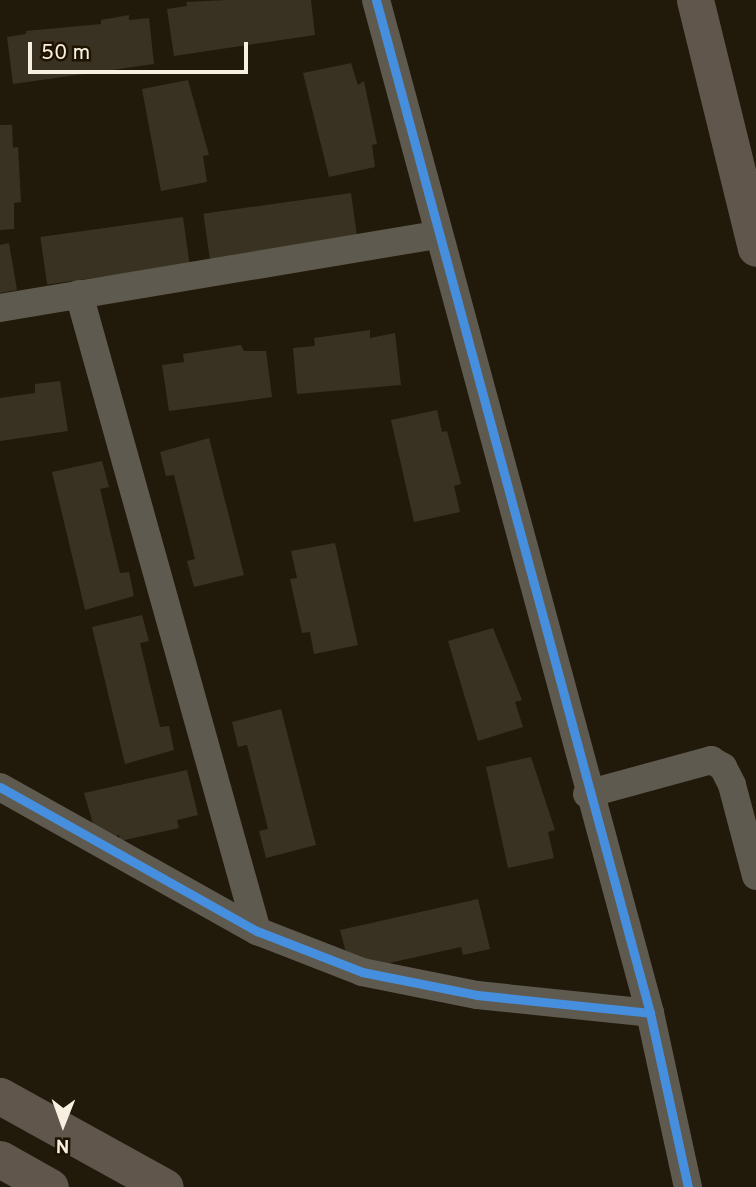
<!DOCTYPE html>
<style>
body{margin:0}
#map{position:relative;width:756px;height:1187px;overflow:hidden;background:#211a0b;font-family:Overpass,sans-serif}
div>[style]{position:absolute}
.building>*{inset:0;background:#393223;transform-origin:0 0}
.minor>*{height:28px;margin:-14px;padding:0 14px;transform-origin:14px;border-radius:14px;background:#5f5a4f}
.major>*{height:37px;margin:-18.5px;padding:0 18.5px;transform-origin:18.5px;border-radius:18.5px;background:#60564c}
.cycleway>*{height:9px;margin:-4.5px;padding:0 4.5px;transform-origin:4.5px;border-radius:4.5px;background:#468fdf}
span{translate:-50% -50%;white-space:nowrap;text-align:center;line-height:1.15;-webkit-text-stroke:7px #1f1300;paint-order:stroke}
.north{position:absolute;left:28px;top:1089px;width:70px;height:70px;-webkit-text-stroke:5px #1f1300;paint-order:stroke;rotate:181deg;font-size:19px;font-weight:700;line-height:28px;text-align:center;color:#f7efe0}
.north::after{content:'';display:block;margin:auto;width:24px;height:32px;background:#f7efe0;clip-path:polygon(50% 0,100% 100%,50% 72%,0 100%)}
.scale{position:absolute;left:28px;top:42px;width:220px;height:32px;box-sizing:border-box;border:4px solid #f7efe0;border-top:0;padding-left:9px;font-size:21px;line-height:24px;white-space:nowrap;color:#f7efe0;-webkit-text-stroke:5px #1f1300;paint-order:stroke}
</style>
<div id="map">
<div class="building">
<div style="clip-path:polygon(227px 0,311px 0,315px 35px,174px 56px,167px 9px,187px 6px,186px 2px)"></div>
<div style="clip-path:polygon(129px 15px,129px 20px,149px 18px,154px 64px,13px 84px,7px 37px,26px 34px,26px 31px,101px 24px,101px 20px)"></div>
<div style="clip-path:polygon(351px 63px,358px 85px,364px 81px,377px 144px,372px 145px,375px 167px,329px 177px,303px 73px)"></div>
<div style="clip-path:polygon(188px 80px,209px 155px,203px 156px,207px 182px,161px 191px,142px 89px)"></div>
<div style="clip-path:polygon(0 125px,12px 125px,13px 148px,18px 147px,21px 202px,14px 203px,14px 229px,0 230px)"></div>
<div style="left:351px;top:193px;width:48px;height:149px;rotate:82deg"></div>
<div style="left:183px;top:217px;width:48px;height:144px;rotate:82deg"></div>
<div style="clip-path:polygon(9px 243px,17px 290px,0 293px,0 245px)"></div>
<div style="clip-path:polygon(370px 330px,370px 338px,395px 333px,401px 385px,297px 394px,293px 348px,315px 346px,314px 338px)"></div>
<div style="clip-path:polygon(241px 345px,244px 351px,266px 351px,272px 397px,169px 411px,162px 365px,184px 362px,183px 354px)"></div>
<div style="clip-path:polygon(60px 381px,68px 431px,0 441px,0 398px,35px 393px,35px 384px)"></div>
<div style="clip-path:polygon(437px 410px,442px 432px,447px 431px,461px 484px,454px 486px,460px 512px,414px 522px,391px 420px)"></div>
<div style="clip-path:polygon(209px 438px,244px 575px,194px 587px,187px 561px,195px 559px,174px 475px,166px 476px,160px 452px)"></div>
<div style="clip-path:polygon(102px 461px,109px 487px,100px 489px,120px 573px,129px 572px,134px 596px,85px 610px,52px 472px)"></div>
<div style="clip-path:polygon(335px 543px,358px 645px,314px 654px,310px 632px,302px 633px,290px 579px,297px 578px,291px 551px)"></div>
<div style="clip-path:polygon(142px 615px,149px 641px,140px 643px,160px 727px,169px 726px,174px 750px,125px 764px,92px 627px)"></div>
<div style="clip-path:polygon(493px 628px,522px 700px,515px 702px,523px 727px,478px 741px,448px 641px)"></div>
<div style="clip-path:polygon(281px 709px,316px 845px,266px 858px,259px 831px,268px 829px,247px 745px,238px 747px,232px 722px)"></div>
<div style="clip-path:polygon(531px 757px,555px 830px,548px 832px,554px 858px,508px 868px,486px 767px)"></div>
<div style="clip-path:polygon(187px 770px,198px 815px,177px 820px,179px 828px,120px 841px,119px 835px,98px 841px,84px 793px)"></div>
<div style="clip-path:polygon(478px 899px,490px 949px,463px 955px,461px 947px,376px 966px,353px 979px,340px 930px)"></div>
</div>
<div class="minor">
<div style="left:376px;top:0;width:1049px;rotate:74.86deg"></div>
<div style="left:650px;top:1013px;width:178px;rotate:77.7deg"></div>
<div style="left:79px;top:294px;width:661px;rotate:74.39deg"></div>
<div style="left:0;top:308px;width:443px;rotate:-9.5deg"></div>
<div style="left:0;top:787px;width:295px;rotate:29.3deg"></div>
<div style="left:257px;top:931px;width:113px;rotate:21.3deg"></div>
<div style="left:362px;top:972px;width:117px;rotate:11.3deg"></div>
<div style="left:477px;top:995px;width:174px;rotate:5.9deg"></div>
<div style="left:587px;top:794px;width:129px;rotate:-15.3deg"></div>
<div style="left:711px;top:760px;width:14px;rotate:30deg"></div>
<div style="left:723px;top:767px;width:20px;rotate:63deg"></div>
<div style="left:732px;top:785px;width:94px;rotate:75.2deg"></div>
</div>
<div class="major">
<div style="left:695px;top:0;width:255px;rotate:76.2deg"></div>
<div style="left:0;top:1096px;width:188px;rotate:28.9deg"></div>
<div style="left:0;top:1159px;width:57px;rotate:29.2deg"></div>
</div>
<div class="cycleway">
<div style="left:376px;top:0;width:1049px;rotate:74.86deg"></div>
<div style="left:650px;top:1013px;width:178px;rotate:77.7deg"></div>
<div style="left:0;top:787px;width:295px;rotate:29.3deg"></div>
<div style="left:257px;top:931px;width:113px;rotate:21.3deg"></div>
<div style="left:362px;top:972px;width:117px;rotate:11.3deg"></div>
<div style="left:477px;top:995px;width:174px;rotate:5.9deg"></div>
</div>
<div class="north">N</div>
<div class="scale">50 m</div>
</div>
